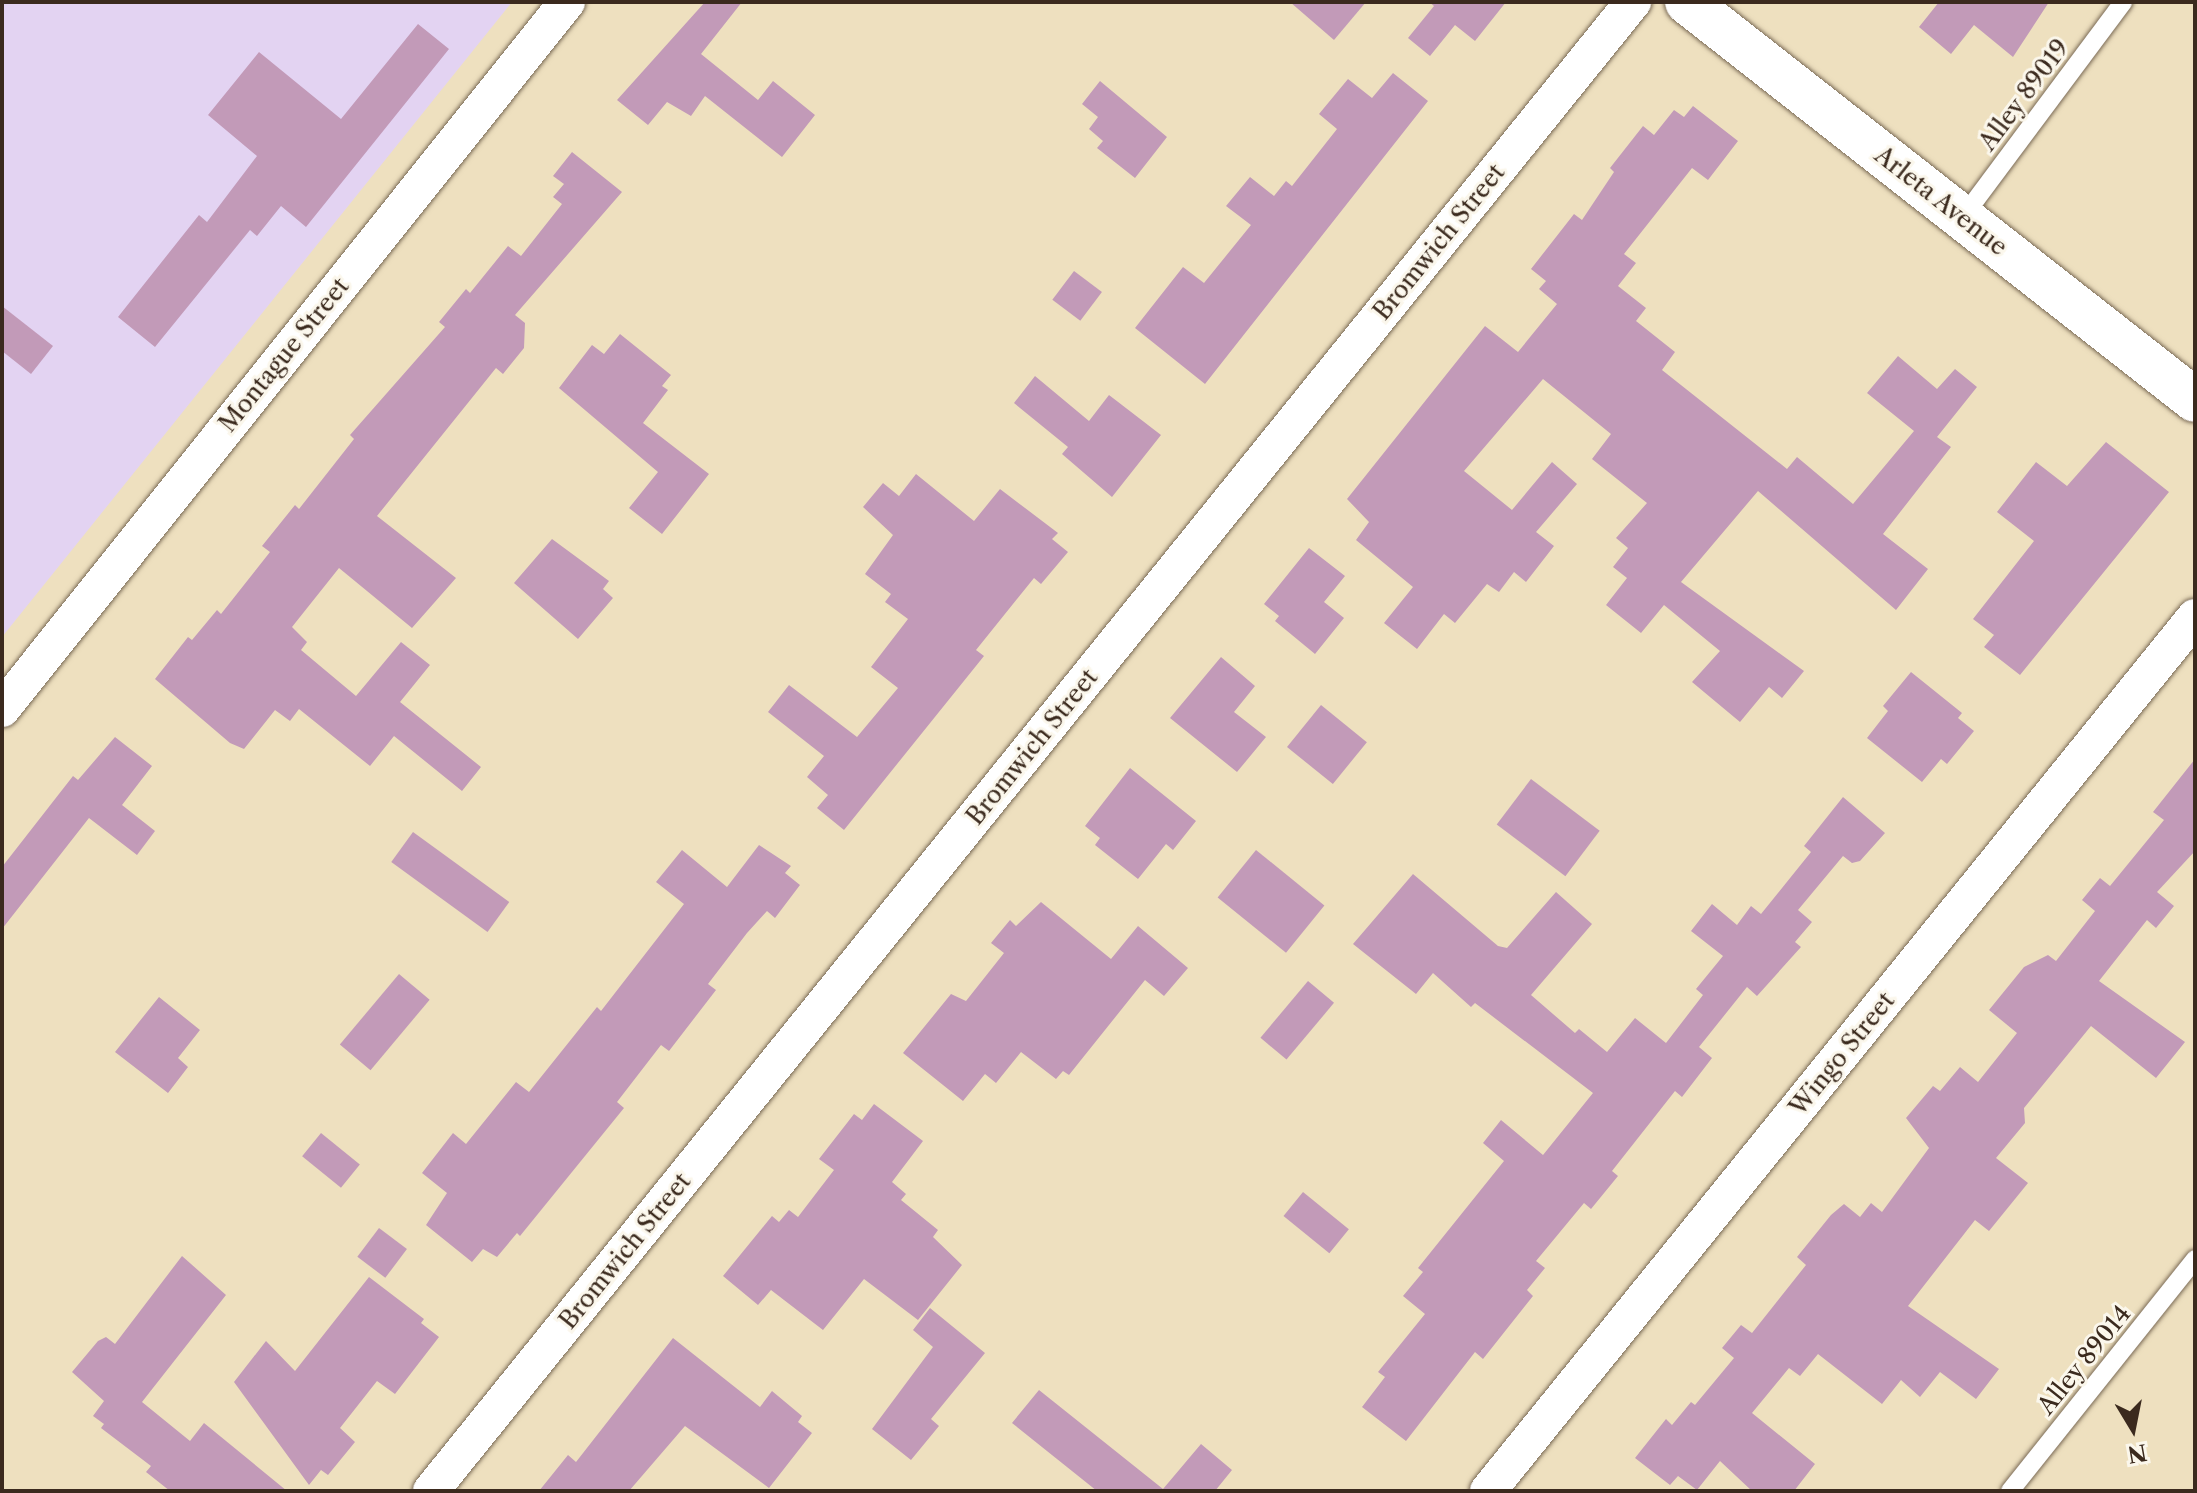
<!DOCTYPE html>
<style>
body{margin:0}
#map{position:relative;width:2197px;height:1493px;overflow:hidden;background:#eee0bf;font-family:"Libre Caslon Text",serif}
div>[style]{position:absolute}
.built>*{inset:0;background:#e3d3f2}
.building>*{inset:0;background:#c29ab8;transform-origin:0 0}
.roads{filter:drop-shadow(0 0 2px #7a6a56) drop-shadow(0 0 2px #7a6a56)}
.lane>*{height:18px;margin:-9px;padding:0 9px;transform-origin:9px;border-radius:9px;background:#fff}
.street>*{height:36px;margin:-18px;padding:0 18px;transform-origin:18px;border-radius:18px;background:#fff}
.secondary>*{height:44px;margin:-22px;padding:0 22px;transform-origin:22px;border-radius:22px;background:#fff}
span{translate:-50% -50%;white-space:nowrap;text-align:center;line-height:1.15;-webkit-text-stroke:6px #fbf7ec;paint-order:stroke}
.street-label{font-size:24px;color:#3b2a1e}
.frame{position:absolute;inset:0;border:4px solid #3b2a1e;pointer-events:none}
.north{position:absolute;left:2093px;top:1389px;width:80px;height:80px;-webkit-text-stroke:6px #fbf7ec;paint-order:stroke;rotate:170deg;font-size:22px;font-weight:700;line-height:32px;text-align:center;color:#3b2a1e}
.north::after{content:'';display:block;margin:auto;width:28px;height:36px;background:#3b2a1e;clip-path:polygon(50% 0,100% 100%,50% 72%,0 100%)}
</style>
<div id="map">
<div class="built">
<div style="clip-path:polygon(2px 2px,512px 2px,2px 637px)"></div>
</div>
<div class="building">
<div style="clip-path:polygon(705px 2px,742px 2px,701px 54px,758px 100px,773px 81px,815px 115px,782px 157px,705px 96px,691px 116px,667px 102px,648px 125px,617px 100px)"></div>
<div style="clip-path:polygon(1290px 2px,1366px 2px,1334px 40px)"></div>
<div style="clip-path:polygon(1429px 2px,1506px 2px,1475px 41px,1455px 25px,1430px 56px,1408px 38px,1434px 6px)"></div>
<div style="clip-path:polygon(1939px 2px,2049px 2px,2013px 57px,1974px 25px,1951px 54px,1919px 27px)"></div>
<div style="clip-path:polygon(418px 24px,449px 49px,306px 227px,281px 206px,257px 236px,250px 230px,155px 347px,118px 317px,199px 215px,207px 222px,257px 156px,208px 115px,259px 52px,341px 119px)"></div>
<div style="clip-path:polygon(1393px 73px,1428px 101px,1205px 384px,1135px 328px,1183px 267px,1204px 283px,1251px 225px,1226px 206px,1250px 177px,1274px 196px,1286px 181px,1292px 186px,1337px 129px,1319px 114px,1348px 79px,1372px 98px)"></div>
<div style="clip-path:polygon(1100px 81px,1167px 137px,1135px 178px,1097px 148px,1103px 141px,1089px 129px,1098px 117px,1082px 104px)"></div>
<div style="clip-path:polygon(1693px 106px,1738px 141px,1708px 180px,1692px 168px,1624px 254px,1636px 263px,1618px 286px,1646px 308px,1636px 321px,1675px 352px,1662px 370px,1787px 469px,1797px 457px,1853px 504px,1914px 431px,1867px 393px,1898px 356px,1937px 389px,1955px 369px,1977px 387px,1937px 437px,1951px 447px,1883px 534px,1928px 569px,1896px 610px,1758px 491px,1681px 582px,1804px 671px,1782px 698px,1769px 687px,1740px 722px,1692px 682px,1720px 651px,1664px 605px,1641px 633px,1606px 605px,1627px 578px,1613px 567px,1628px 548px,1616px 538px,1647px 503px,1592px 459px,1611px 434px,1543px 379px,1464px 471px,1512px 510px,1552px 462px,1577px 484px,1536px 532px,1554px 546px,1526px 582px,1514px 572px,1499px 592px,1487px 584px,1455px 623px,1444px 614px,1417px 649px,1384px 623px,1413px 587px,1356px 540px,1369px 522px,1347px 499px,1485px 326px,1518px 352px,1557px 304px,1539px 289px,1546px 281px,1531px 269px,1574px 214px,1582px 220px,1614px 172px,1610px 168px,1643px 126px,1654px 135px,1674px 110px,1684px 117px)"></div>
<div style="clip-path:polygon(572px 152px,622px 192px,515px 315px,525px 323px,524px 348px,503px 374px,496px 368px,377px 516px,456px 578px,412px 628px,339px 568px,292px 627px,307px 642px,301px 650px,356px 696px,401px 642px,430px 665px,400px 702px,481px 767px,462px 791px,394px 736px,370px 766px,299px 709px,290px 721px,275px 710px,244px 749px,230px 743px,155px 679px,188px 637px,192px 640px,217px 610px,221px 614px,270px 552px,262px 546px,295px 505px,299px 509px,354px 439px,350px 435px,445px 327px,439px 322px,466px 289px,470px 293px,508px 246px,521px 256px,562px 204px,553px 197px,564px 184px,553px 176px)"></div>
<div style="left:1074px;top:271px;width:35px;height:36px;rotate:37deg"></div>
<div style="clip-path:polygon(2px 306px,53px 346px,31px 374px,2px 351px)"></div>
<div style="clip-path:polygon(620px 334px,671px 375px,662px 386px,668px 390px,643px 423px,709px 474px,662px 534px,629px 508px,658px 472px,559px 388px,592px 345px,604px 354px)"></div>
<div style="clip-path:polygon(1035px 376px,1089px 421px,1109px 395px,1161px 435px,1112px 497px,1062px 454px,1068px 447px,1014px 403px)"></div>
<div style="clip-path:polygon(2106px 442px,2169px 492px,2020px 675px,1984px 647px,1994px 635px,1973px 619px,2034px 541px,1997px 512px,2036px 462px,2067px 486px)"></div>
<div style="clip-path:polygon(916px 474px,974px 521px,1000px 489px,1058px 533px,1052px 539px,1068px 552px,1041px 584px,1034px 578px,976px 650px,984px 656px,844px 830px,817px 808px,828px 795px,807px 777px,824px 756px,768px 712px,789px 685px,857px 737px,898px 688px,871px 667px,908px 619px,885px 602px,891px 594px,865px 574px,893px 535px,863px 507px,883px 483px,899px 496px)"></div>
<div style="clip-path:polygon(552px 539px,609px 581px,603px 589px,613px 598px,578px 639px,514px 583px)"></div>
<div style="clip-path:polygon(1309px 548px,1345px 576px,1324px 602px,1344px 618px,1315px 654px,1275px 621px,1279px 616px,1264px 604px)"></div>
<div style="clip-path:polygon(1221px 657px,1255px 686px,1234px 712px,1266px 737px,1237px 772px,1170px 718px)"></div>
<div style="clip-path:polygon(1911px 672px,1962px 713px,1958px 718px,1974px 731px,1947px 764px,1941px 759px,1922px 782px,1867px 738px,1888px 711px,1883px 706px)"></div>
<div style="left:1321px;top:705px;width:59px;height:54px;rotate:39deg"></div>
<div style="clip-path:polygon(115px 737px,152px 766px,122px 805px,155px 831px,137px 855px,89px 818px,2px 929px,2px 867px,73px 776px,78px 780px)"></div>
<div style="clip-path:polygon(2195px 759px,2195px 851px,2157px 892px,2174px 906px,2156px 928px,2147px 920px,2099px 981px,2185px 1042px,2156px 1078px,2091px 1026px,2024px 1108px,2025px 1123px,1996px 1158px,2028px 1183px,1989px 1231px,1975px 1220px,1908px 1306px,1999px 1369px,1976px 1399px,1940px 1372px,1920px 1397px,1901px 1380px,1882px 1404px,1818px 1354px,1800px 1376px,1789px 1368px,1752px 1413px,1815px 1464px,1794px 1491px,1752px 1491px,1720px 1461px,1697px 1490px,1678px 1476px,1670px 1485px,1635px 1458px,1666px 1419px,1672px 1425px,1691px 1402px,1695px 1405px,1734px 1358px,1722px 1348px,1741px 1325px,1752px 1333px,1806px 1265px,1797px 1257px,1831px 1215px,1844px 1204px,1860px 1217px,1871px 1203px,1882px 1212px,1929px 1148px,1906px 1118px,1933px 1086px,1940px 1091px,1960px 1067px,1978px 1082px,2017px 1033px,1989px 1010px,2024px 967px,2048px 955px,2056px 961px,2095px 911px,2082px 900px,2100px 878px,2110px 886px,2164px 820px,2153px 812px)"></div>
<div style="clip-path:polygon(1130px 768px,1196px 821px,1173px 850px,1166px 844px,1138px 879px,1095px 845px,1100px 838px,1085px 826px)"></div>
<div style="left:1531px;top:779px;width:86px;height:57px;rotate:37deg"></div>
<div style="clip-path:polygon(1843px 797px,1885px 833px,1860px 861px,1852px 863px,1843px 856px,1798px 910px,1812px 922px,1795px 942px,1801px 947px,1757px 996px,1747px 987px,1699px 1047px,1712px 1058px,1682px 1097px,1675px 1091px,1612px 1171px,1618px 1176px,1591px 1209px,1584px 1203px,1536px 1261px,1545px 1268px,1527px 1290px,1533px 1296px,1483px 1359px,1475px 1352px,1406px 1441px,1362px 1407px,1385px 1377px,1378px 1372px,1425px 1314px,1403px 1296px,1423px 1272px,1418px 1268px,1504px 1161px,1483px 1143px,1501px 1120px,1543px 1155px,1593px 1093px,1475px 1003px,1471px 1007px,1433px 973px,1416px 994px,1353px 944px,1413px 874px,1498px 946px,1507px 948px,1556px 892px,1592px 924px,1531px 995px,1575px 1033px,1579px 1029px,1607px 1052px,1635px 1018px,1666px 1043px,1703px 995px,1696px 989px,1723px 956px,1691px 931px,1712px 904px,1737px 925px,1751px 906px,1761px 914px,1811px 852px,1804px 846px)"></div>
<div style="left:413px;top:832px;width:119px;height:37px;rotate:36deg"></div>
<div style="clip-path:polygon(759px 845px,791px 866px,785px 873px,800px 885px,775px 918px,767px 911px,747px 933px,708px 984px,716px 990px,669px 1051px,661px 1045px,617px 1102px,624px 1108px,520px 1236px,517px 1233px,497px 1257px,483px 1249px,472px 1262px,426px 1225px,447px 1193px,422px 1173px,453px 1133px,466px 1144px,516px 1082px,529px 1092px,597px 1007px,601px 1011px,684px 904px,656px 882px,682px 850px,727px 887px)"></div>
<div style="left:1256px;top:850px;width:88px;height:61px;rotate:39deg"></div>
<div style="clip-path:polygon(1041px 902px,1111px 959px,1138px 926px,1188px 968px,1164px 996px,1145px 980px,1069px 1075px,1063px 1071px,1056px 1079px,1021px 1052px,996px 1083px,985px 1074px,963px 1101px,903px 1053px,951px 994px,966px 1001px,1004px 953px,991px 943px,1010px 920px,1016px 926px)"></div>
<div style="left:399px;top:974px;width:40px;height:92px;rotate:40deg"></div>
<div style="left:1308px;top:981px;width:34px;height:74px;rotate:40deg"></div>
<div style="clip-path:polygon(159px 997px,200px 1030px,178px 1058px,188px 1067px,168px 1093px,115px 1052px)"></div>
<div style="clip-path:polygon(874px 1104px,923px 1141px,892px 1182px,906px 1194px,901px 1200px,938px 1230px,933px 1237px,962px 1265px,918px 1320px,864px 1279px,823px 1330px,771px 1290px,758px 1305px,723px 1276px,772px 1216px,779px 1222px,789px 1210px,798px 1217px,834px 1170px,819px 1159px,854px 1114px,862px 1120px)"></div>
<div style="left:321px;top:1133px;width:50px;height:30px;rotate:39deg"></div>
<div style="left:1303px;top:1192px;width:59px;height:31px;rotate:39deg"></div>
<div style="left:379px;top:1228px;width:35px;height:36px;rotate:37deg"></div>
<div style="clip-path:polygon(182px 1256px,226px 1295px,142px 1402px,190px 1441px,204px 1423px,287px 1491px,170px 1491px,146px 1472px,151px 1466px,101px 1428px,104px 1424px,93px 1416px,104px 1401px,72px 1372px,98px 1341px,106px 1337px,115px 1344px)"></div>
<div style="clip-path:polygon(369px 1277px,424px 1319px,421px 1323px,439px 1337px,395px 1394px,377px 1381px,340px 1428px,355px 1442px,328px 1475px,321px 1470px,309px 1485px,234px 1382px,266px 1341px,295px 1371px)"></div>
<div style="clip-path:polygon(930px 1308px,985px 1353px,931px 1419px,939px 1426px,911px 1460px,872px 1429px,933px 1347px,913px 1330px)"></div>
<div style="clip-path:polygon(673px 1338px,760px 1407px,772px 1391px,802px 1416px,798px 1422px,812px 1433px,769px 1488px,685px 1426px,629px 1491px,539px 1491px,568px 1455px,576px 1462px)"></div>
<div style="clip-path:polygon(1039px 1390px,1163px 1489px,1201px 1444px,1232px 1470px,1215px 1491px,1097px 1491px,1012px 1423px)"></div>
</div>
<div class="roads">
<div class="lane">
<div style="left:1963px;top:217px;width:268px;rotate:-53.3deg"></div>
<div style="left:2010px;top:1491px;width:297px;rotate:-51.4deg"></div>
</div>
<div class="street">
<div style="left:2px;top:709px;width:905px;rotate:-51.37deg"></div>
<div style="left:431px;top:1491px;width:1914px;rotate:-51.09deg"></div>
<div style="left:1488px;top:1491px;width:1124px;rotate:-51.03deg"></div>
</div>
<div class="secondary">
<div style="left:1687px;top:2px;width:645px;rotate:38.08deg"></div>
</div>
</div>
<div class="street-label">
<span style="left:2024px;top:95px;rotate:-53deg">Alley 89019</span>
<span style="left:1941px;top:201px;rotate:38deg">Arleta Avenue</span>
<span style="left:1439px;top:242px;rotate:-51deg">Bromwich Street</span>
<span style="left:284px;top:355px;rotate:-51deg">Montague Street</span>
<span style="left:1032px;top:747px;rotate:-51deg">Bromwich Street</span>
<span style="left:1842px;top:1054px;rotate:-51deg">Wingo Street</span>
<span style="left:625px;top:1251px;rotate:-51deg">Bromwich Street</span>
<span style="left:2084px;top:1360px;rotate:-51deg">Alley 89014</span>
</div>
<div class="frame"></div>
<div class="north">N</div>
</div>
